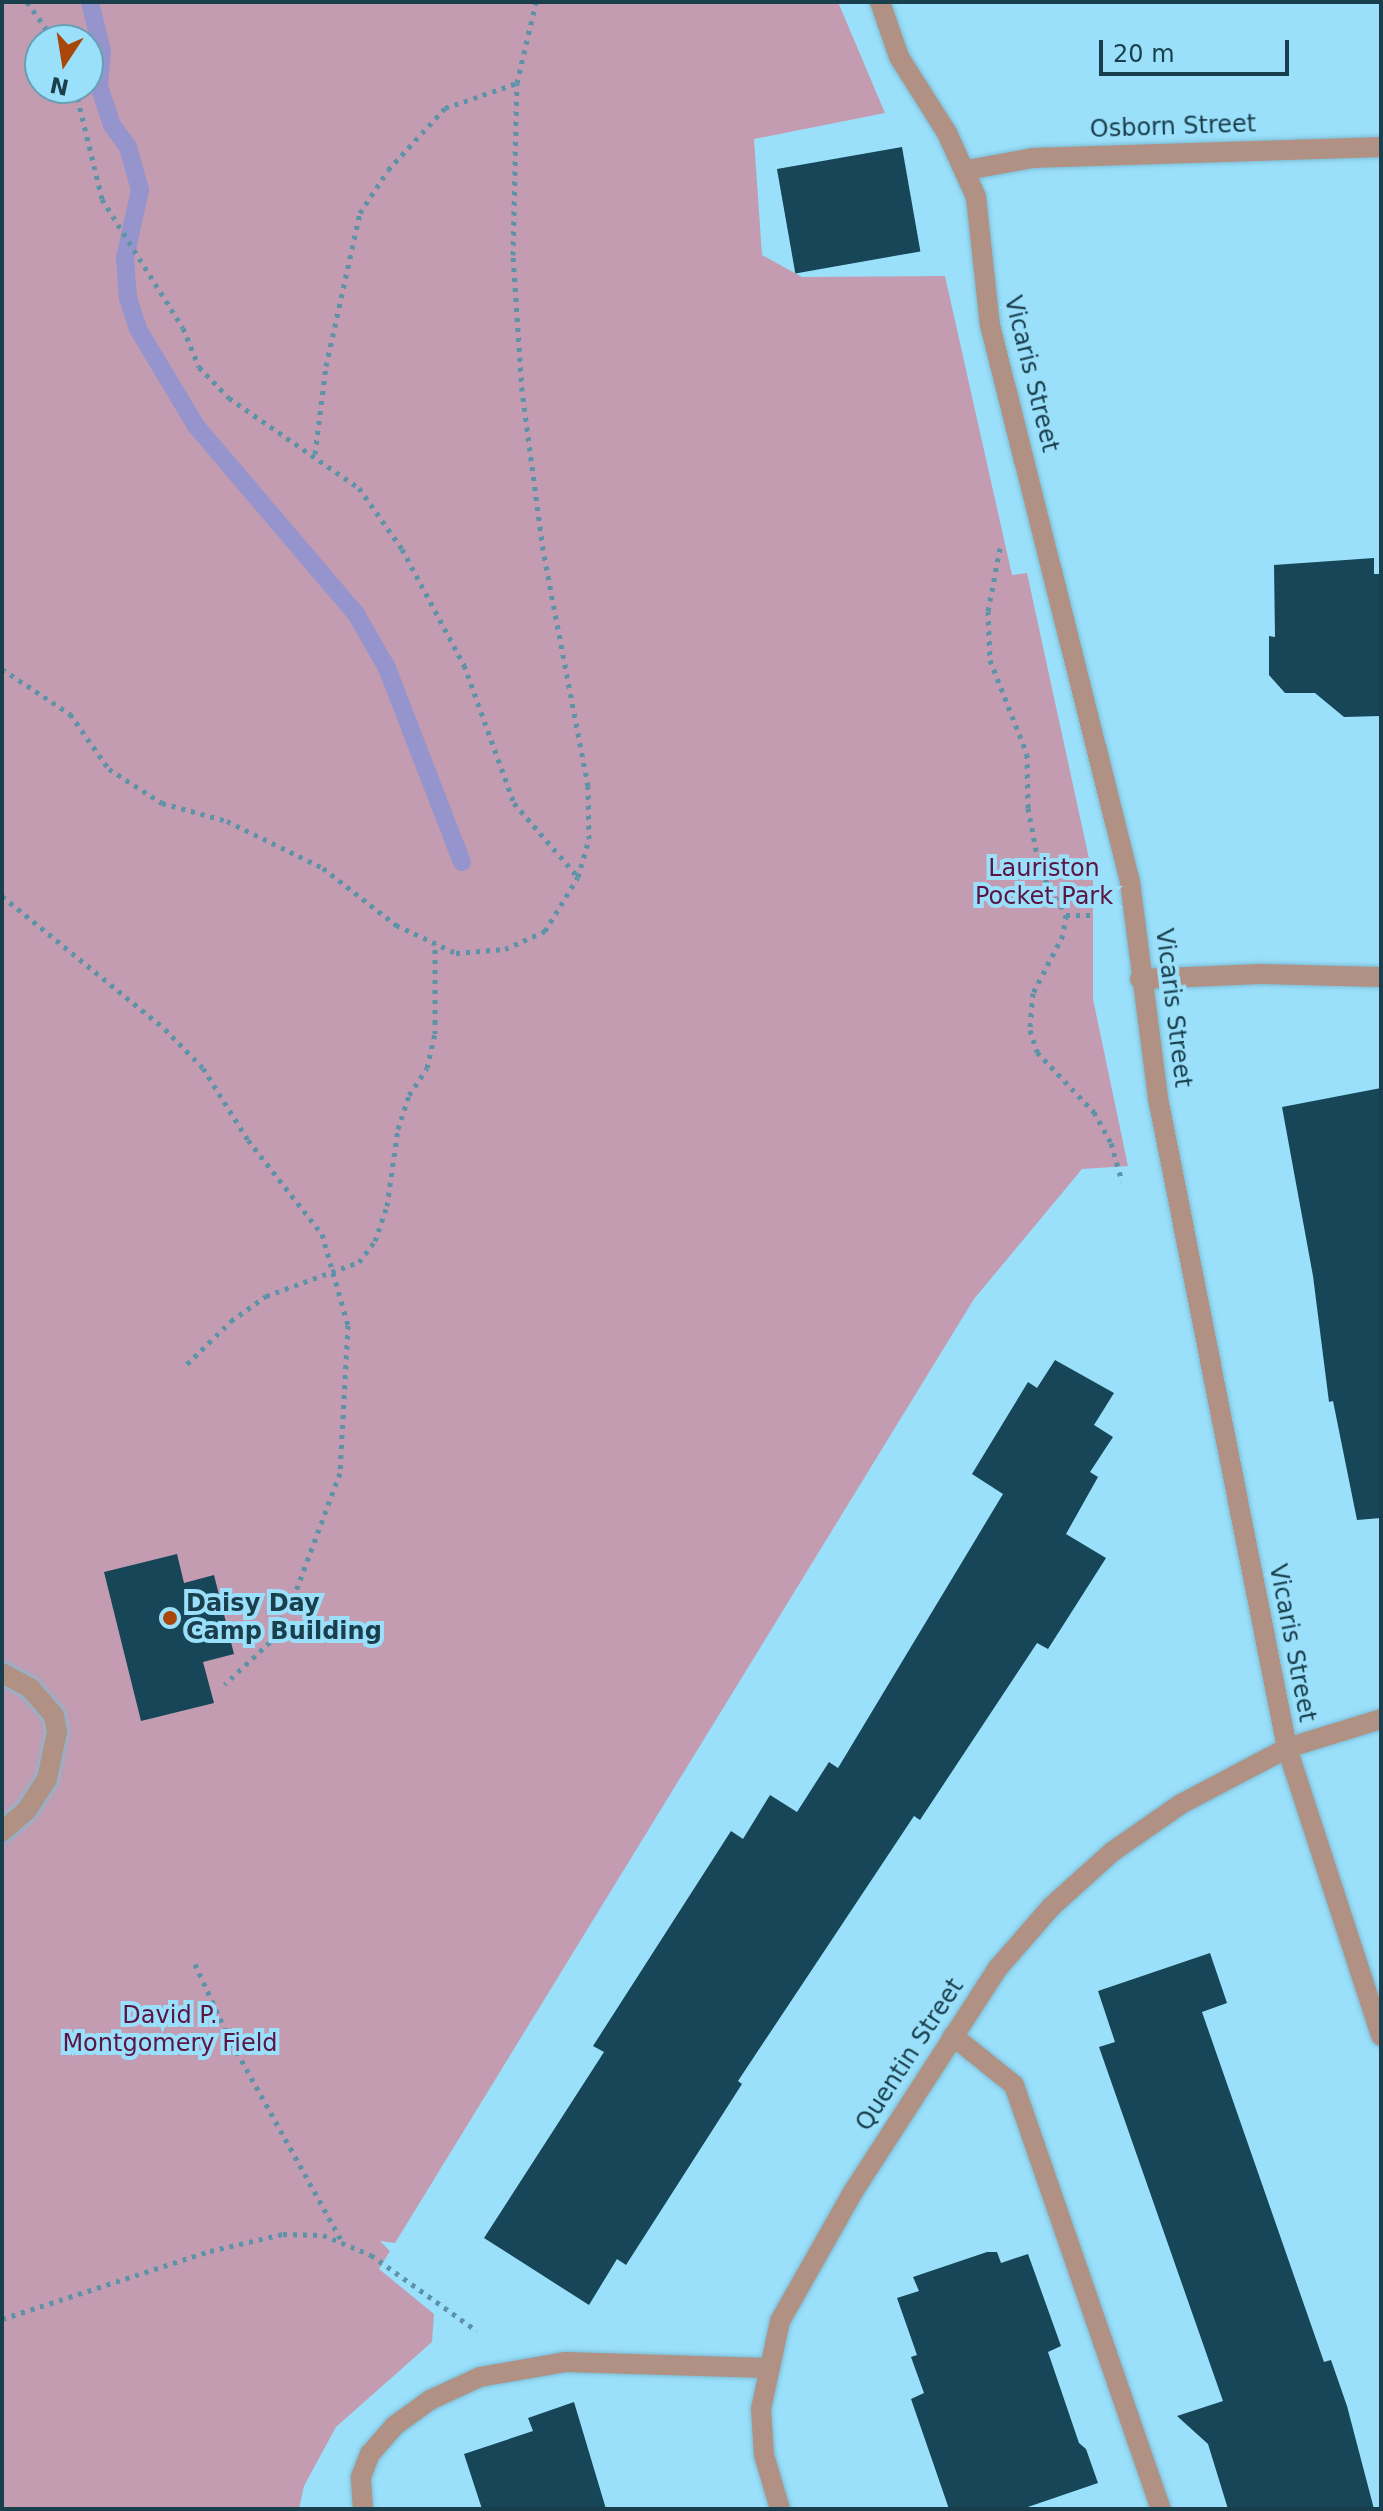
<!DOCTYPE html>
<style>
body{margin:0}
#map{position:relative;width:1383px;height:2511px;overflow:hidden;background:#9be0fb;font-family:"DejaVu Sans",sans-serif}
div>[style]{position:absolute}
.green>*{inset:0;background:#c39cb1}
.stream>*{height:18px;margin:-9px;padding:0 9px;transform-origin:9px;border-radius:9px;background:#9594cd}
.building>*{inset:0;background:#164657;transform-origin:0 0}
.path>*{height:5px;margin-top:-2.5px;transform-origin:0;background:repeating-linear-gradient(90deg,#5d93a7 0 4px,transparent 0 10px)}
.roads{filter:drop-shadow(0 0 2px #7ebcd4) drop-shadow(0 0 2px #7ebcd4)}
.service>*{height:20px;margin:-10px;padding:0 10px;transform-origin:10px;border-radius:10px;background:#b19183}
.minor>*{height:20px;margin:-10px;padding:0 10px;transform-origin:10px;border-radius:10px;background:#b19183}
.dots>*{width:22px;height:22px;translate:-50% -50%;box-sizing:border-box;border:4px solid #9be0fb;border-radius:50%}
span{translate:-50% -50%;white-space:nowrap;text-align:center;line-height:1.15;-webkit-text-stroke:8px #9be0fb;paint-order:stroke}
.street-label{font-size:24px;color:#193e4c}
.park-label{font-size:24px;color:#5a1542}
.poi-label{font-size:24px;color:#193e4c;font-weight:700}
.left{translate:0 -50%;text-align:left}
.frame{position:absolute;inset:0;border:4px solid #193e4c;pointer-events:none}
.north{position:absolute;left:24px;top:24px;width:80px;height:80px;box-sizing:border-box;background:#9be0fb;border:2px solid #679fb5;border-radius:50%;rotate:192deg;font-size:22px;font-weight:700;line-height:32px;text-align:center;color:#193e4c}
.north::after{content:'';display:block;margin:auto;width:28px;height:36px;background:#a9470a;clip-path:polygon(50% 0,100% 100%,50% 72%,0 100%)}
.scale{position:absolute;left:1099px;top:40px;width:190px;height:36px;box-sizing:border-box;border:4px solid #193e4c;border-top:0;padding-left:10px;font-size:24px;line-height:28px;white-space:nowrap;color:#193e4c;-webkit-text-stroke:6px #9be0fb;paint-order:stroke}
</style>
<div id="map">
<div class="green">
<div style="clip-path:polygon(evenodd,2px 2px,838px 2px,885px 113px,754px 139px,762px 255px,802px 277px,945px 276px,1012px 575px,1027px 573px,1093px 877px,1093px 999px,1128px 1166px,1082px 1169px,974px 1299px,395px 2243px,380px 2241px,390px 2251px,379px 2269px,434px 2314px,432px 2342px,336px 2427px,304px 2486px,299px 2509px,2px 2509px,2px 2px,40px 40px,88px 40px,88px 88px,40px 88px,40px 40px)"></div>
</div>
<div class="stream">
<div style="left:90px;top:2px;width:50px;rotate:76.2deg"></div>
<div style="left:102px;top:51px;width:35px;rotate:95deg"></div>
<div style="left:99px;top:86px;width:41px;rotate:71.6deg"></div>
<div style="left:112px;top:125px;width:27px;rotate:54deg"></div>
<div style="left:128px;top:147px;width:45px;rotate:74.4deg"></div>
<div style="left:140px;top:190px;width:70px;rotate:102.4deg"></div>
<div style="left:125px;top:258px;width:40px;rotate:85.7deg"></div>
<div style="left:128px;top:298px;width:33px;rotate:72deg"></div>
<div style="left:138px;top:329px;width:113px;rotate:59.1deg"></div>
<div style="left:196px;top:426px;width:247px;rotate:49.6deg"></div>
<div style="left:356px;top:614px;width:62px;rotate:60.1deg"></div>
<div style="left:387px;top:668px;width:208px;rotate:68.9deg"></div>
</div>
<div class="building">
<div style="left:902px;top:147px;width:106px;height:127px;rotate:80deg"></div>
<div style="clip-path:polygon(1374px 558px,1374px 574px,1381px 574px,1381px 716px,1344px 717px,1315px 693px,1285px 693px,1269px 675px,1269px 636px,1275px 637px,1274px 565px)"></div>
<div style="clip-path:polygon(1381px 1088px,1381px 1518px,1357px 1520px,1333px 1401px,1329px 1402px,1313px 1276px,1282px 1107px)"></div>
<div style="clip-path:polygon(1055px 1360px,1114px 1393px,1094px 1425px,1113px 1437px,1090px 1472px,1098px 1477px,1066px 1534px,1106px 1558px,1048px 1649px,1037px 1643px,920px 1820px,914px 1816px,738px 2081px,742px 2084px,626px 2265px,617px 2259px,589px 2305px,484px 2238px,604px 2052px,593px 2046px,731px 1831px,743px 1839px,770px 1795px,797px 1812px,829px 1762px,838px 1768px,1003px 1494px,972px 1474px,1028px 1382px,1037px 1388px)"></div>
<div style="clip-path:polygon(177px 1554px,184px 1583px,214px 1575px,234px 1654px,203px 1662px,214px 1703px,141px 1721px,104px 1572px)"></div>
<div style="clip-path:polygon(1210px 1953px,1227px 2003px,1202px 2012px,1324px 2362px,1331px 2360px,1347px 2406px,1374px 2509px,1228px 2509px,1208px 2444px,1177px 2416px,1223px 2401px,1099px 2047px,1115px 2042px,1098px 1991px)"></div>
<div style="clip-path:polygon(987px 2252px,997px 2252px,1001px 2263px,1028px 2254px,1061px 2346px,1048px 2352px,1079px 2443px,1086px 2449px,1098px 2483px,1022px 2509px,949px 2509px,911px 2399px,924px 2393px,911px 2357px,917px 2355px,897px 2298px,919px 2291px,913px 2277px)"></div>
<div style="clip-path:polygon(574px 2402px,606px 2509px,482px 2509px,464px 2454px,533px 2431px,528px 2418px)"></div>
</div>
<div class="path">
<div style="left:27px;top:2px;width:47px;rotate:54.6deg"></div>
<div style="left:75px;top:88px;width:114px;rotate:76.3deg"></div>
<div style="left:102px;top:199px;width:152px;rotate:57.9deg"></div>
<div style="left:183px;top:328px;width:42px;rotate:67.7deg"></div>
<div style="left:199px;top:367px;width:43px;rotate:45.9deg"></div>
<div style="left:229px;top:398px;width:158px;rotate:34.7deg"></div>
<div style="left:359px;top:488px;width:75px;rotate:54.8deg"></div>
<div style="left:402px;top:549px;width:132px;rotate:61.9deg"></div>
<div style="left:464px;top:665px;width:147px;rotate:70.1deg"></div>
<div style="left:514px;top:803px;width:98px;rotate:49.1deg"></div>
<div style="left:315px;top:454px;width:89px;rotate:-82.9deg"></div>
<div style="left:326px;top:366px;width:157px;rotate:-77.5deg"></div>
<div style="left:360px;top:213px;width:51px;rotate:-56.9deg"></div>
<div style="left:388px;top:170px;width:84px;rotate:-47.4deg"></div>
<div style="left:445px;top:108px;width:76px;rotate:-19.1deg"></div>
<div style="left:1000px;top:548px;width:64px;rotate:100.8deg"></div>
<div style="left:988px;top:611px;width:49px;rotate:87.7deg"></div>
<div style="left:990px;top:660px;width:101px;rotate:68.5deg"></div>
<div style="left:1027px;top:754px;width:54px;rotate:88.9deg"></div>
<div style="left:1028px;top:808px;width:64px;rotate:79.2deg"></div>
<div style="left:1040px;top:871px;width:51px;rotate:59.4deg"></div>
<div style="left:1066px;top:915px;width:20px;rotate:99deg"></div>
<div style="left:1063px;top:935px;width:65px;rotate:117.3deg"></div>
<div style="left:1033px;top:993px;width:37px;rotate:95deg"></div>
<div style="left:1030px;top:1030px;width:23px;rotate:72deg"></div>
<div style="left:1037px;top:1052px;width:83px;rotate:46.5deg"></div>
<div style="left:1094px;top:1112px;width:35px;rotate:61deg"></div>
<div style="left:1111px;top:1143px;width:40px;rotate:74deg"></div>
<div style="left:2px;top:669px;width:82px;rotate:33.5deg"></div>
<div style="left:70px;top:714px;width:67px;rotate:54.7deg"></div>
<div style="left:109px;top:769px;width:63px;rotate:32.7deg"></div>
<div style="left:162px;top:803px;width:67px;rotate:15.5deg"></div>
<div style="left:227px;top:821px;width:107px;rotate:26.1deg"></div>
<div style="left:323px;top:868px;width:93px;rotate:38deg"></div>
<div style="left:396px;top:925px;width:66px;rotate:25deg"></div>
<div style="left:456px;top:953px;width:49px;rotate:-4.7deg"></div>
<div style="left:505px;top:949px;width:44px;rotate:-24.2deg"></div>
<div style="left:545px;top:931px;width:63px;rotate:-58.6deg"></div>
<div style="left:578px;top:877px;width:40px;rotate:-74deg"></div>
<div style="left:589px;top:839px;width:53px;rotate:-91.1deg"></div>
<div style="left:588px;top:786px;width:240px;rotate:-100.8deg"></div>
<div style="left:543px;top:550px;width:160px;rotate:-97.5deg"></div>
<div style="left:522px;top:391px;width:136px;rotate:-93.8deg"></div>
<div style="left:513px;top:255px;width:172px;rotate:-88.7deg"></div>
<div style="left:517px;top:83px;width:83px;rotate:-76.8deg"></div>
<div style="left:2px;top:896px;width:210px;rotate:39.2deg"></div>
<div style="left:165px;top:1029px;width:54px;rotate:45.7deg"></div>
<div style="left:203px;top:1068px;width:85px;rotate:58deg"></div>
<div style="left:248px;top:1140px;width:120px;rotate:51.8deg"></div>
<div style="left:322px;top:1234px;width:95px;rotate:74.1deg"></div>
<div style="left:348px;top:1325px;width:148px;rotate:93.1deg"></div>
<div style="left:340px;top:1473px;width:134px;rotate:110.5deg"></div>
<div style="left:293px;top:1599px;width:49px;rotate:118.1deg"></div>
<div style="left:270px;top:1642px;width:62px;rotate:137deg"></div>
<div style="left:1066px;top:915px;width:27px"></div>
<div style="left:187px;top:1364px;width:62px;rotate:-44.3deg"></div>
<div style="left:231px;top:1321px;width:43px;rotate:-35.5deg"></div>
<div style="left:266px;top:1296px;width:99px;rotate:-20.1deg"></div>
<div style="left:359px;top:1262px;width:26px;rotate:-53deg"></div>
<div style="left:375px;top:1241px;width:37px;rotate:-71deg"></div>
<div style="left:387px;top:1206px;width:78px;rotate:-81.9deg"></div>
<div style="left:398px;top:1129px;width:36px;rotate:-72deg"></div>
<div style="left:409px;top:1095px;width:32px;rotate:-56deg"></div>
<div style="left:427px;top:1068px;width:35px;rotate:-77deg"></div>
<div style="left:435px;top:1034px;width:90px;rotate:-90deg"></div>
<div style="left:195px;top:1964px;width:77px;rotate:65.4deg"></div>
<div style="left:227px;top:2034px;width:239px;rotate:61deg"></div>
<div style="left:2px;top:2319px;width:219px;rotate:-18.1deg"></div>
<div style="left:210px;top:2251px;width:75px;rotate:-13.1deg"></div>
<div style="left:283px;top:2234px;width:40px;rotate:1.4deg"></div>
<div style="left:323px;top:2235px;width:52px;rotate:22.6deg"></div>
<div style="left:371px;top:2255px;width:130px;rotate:35.6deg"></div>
</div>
<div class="roads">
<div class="service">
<div style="left:2px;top:1673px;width:32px;rotate:28deg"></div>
<div style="left:30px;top:1688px;width:37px;rotate:49deg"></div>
<div style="left:54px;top:1716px;width:16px;rotate:79deg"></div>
<div style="left:57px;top:1732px;width:48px;rotate:102deg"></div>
<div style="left:47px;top:1779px;width:37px;rotate:123deg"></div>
<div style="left:27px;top:1810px;width:33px;rotate:139deg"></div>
<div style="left:953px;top:2036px;width:78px;rotate:38.8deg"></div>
<div style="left:1014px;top:2085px;width:449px;rotate:70.9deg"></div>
<div style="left:363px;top:2509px;width:32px;rotate:-94deg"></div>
<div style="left:361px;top:2477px;width:25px;rotate:-69deg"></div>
<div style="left:370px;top:2454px;width:37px;rotate:-49deg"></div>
<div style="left:394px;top:2426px;width:44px;rotate:-35.8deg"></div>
<div style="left:430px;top:2400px;width:55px;rotate:-24.7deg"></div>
<div style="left:480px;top:2377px;width:86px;rotate:-10deg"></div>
<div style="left:565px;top:2362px;width:202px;rotate:1.7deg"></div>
</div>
<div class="minor">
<div style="left:880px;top:2px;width:58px;rotate:70.9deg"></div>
<div style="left:899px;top:57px;width:90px;rotate:57.7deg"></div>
<div style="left:947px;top:133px;width:70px;rotate:65.6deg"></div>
<div style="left:976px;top:197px;width:129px;rotate:83.8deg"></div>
<div style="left:990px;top:325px;width:574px;rotate:75.89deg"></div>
<div style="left:1130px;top:882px;width:218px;rotate:82.6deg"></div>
<div style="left:1158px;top:1098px;width:663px;rotate:78.77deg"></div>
<div style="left:1287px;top:1748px;width:303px;rotate:71.9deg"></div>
<div style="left:967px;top:170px;width:67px;rotate:-10.3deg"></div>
<div style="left:1033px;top:158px;width:348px;rotate:-1.8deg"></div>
<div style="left:1140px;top:979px;width:121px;rotate:-2.4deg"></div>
<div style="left:1261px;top:974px;width:120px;rotate:1.4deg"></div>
<div style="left:780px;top:2509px;width:56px;rotate:-106.5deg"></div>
<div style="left:764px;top:2455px;width:46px;rotate:-93.7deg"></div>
<div style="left:761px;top:2409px;width:90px;rotate:-77.8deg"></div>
<div style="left:780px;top:2321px;width:148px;rotate:-60.5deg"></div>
<div style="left:853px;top:2192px;width:267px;rotate:-57.1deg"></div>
<div style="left:998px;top:1968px;width:81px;rotate:-49deg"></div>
<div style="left:1051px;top:1907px;width:82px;rotate:-42deg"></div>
<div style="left:1112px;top:1852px;width:84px;rotate:-34.8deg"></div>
<div style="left:1181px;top:1804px;width:120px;rotate:-27.8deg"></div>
<div style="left:1287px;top:1748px;width:98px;rotate:-17.1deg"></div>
</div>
</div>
<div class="dots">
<div style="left:170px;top:1618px;background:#a9470a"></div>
</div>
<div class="street-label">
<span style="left:1173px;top:127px;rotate:-2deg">Osborn Street</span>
<span style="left:1031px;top:374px;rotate:76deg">Vicaris Street</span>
<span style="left:1173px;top:1008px;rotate:83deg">Vicaris Street</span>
<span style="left:1292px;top:1643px;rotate:79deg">Vicaris Street</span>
<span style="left:910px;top:2055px;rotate:-57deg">Quentin Street</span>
</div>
<div class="park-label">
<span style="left:1044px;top:883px">Lauriston<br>Pocket Park</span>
<span style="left:170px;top:2030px">David P.<br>Montgomery Field</span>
</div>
<div class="poi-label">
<span class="left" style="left:186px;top:1618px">Daisy Day<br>Camp Building</span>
</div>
<div class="frame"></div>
<div class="north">N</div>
<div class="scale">20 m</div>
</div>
